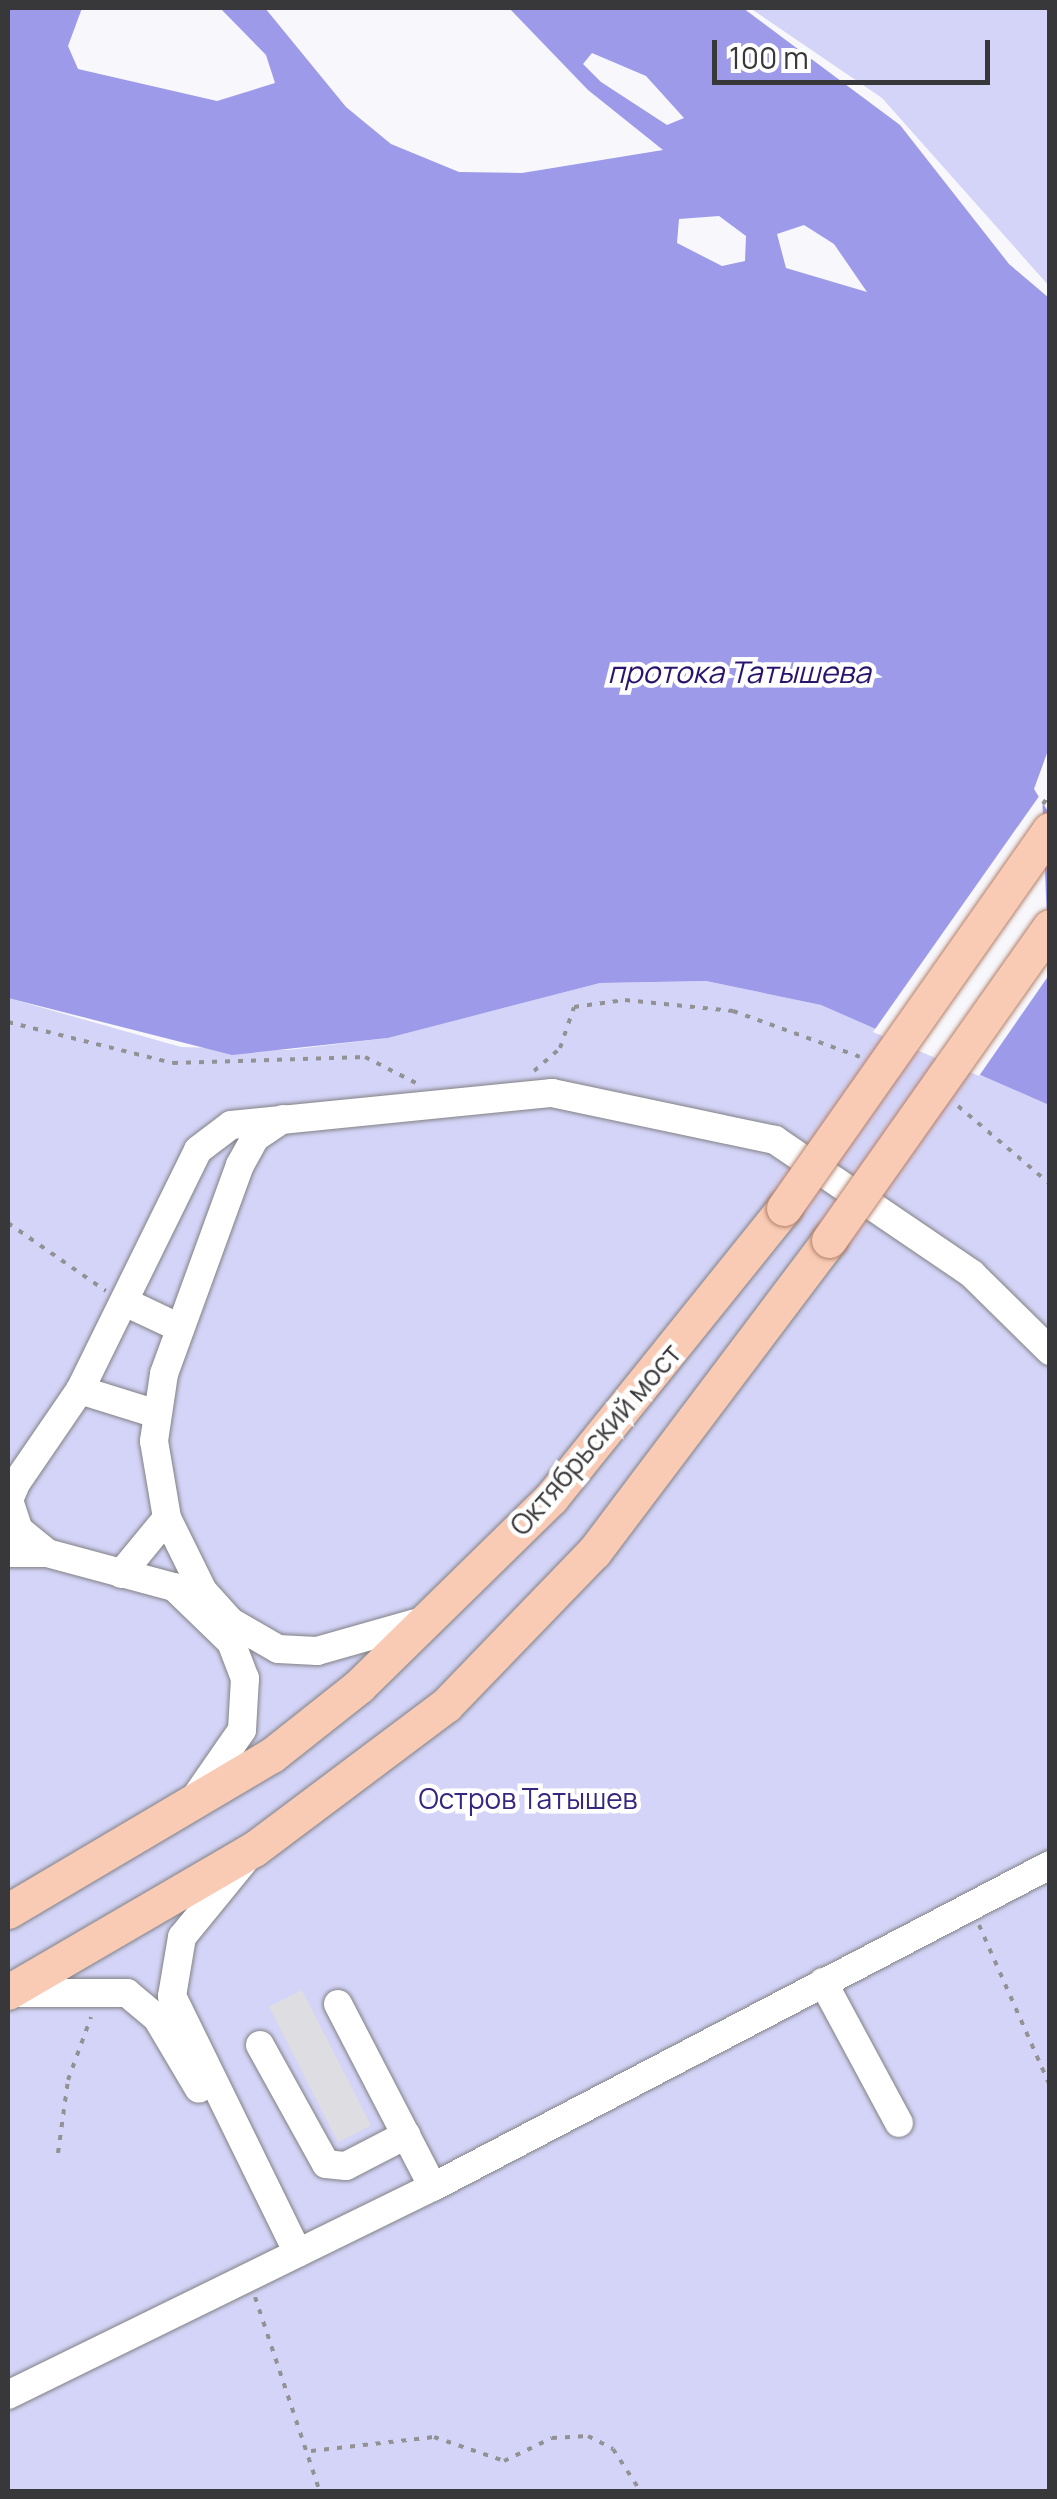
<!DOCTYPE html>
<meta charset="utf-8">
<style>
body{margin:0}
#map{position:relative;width:1057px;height:2499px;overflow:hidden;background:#f7f7fc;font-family:Manrope,sans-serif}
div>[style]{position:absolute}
.green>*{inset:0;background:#d4d4f8}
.water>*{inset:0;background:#9d9ae9}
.pier>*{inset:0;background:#f7f7fc}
.building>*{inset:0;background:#dddde2;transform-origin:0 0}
.path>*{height:4px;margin-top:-2px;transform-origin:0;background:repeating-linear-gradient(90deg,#929295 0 5px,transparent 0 13px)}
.roads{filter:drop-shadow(0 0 2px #818185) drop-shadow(0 0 2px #818185)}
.minor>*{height:28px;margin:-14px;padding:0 14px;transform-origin:14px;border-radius:14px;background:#fff}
.major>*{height:35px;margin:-17.5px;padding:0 17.5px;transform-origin:17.5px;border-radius:17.5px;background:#f9cab4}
.path-bridge>*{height:4px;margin-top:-2px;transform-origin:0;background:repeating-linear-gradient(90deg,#929295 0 5px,transparent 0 13px)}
.bridges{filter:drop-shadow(0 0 2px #b38069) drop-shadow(0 0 2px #b38069)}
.major-bridge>*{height:35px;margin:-17.5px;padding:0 17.5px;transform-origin:17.5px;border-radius:17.5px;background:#f9cab4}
span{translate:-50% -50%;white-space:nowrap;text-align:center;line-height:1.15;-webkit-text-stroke:9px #fff;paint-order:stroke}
.street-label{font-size:28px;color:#38383a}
.park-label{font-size:28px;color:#372680}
.water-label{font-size:30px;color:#2a136e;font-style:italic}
.frame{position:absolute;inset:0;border:10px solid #38383a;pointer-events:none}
.scale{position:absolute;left:712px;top:40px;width:278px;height:45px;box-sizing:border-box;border:5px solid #38383a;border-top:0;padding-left:12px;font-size:30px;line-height:35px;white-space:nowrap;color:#38383a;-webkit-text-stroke:8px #fff;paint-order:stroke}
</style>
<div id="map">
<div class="green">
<div style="clip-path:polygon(750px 8px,1049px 8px,1049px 286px,882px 98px)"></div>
<div style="clip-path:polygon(706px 981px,821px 1005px,1049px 1105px,1049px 2491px,8px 2492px,8px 998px,181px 1047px,288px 1050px,388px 1038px,600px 983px)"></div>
</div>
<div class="water">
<div style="clip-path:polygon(evenodd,8px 8px,82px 8px,68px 46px,78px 69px,217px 101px,275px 83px,266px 55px,220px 8px,265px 8px,346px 107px,391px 144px,459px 172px,522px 173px,663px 150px,588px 90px,509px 8px,743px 8px,900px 125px,1009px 264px,1049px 298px,1050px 745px,1034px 789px,1049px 813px,1049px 1105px,821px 1005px,706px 981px,600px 983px,388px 1038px,232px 1055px,8px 998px,8px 8px,592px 53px,646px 76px,684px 118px,667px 125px,601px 82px,583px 64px,592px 53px,8px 8px,719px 216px,746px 236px,745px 261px,722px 266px,677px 243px,679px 219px,719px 216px,8px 8px,804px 225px,834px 244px,867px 292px,786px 268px,777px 234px,804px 225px)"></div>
</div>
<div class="pier">
<div style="clip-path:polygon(1042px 792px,1049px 975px,979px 1076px,873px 1032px)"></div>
</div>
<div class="building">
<div style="left:302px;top:1990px;width:152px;height:37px;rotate:63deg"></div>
</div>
<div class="path">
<div style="left:8px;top:1022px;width:170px;rotate:14deg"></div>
<div style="left:173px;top:1063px;width:192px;rotate:-1.8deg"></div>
<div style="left:365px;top:1057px;width:57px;rotate:27deg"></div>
<div style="left:534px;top:1071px;width:35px;rotate:-41deg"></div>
<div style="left:560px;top:1048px;width:43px;rotate:-71.1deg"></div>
<div style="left:574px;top:1007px;width:51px;rotate:-7.8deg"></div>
<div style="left:625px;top:1000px;width:109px;rotate:5.8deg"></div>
<div style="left:733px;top:1011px;width:135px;rotate:19.9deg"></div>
<div style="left:958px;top:1106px;width:121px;rotate:40.3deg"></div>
<div style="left:8px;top:1223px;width:119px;rotate:34.8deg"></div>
<div style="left:979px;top:1925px;width:176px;rotate:66.2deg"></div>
<div style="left:58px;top:2153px;width:74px;rotate:-82.2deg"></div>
<div style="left:68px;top:2080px;width:67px;rotate:-69.9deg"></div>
<div style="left:255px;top:2297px;width:206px;rotate:71.6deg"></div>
<div style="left:311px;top:2451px;width:124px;rotate:-6.5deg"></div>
<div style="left:434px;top:2437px;width:74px;rotate:18.9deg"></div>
<div style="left:504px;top:2461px;width:53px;rotate:-25.6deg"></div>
<div style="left:552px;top:2438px;width:36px;rotate:-3deg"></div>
<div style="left:588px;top:2436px;width:28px;rotate:27deg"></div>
<div style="left:613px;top:2449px;width:51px;rotate:56.9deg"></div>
</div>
<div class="roads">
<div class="minor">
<div style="left:283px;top:1119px;width:34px;rotate:146deg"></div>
<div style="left:255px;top:1138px;width:31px;rotate:119deg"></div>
<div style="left:240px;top:1165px;width:222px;rotate:110deg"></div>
<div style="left:164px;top:1374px;width:68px;rotate:98.5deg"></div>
<div style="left:154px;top:1441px;width:78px;rotate:80.4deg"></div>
<div style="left:167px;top:1518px;width:81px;rotate:63.7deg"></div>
<div style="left:203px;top:1591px;width:42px;rotate:47.9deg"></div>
<div style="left:231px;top:1622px;width:54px;rotate:29.9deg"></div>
<div style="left:278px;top:1649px;width:39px;rotate:3deg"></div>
<div style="left:317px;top:1651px;width:110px;rotate:-15.8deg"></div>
<div style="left:127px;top:1303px;width:59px;rotate:25.3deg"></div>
<div style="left:80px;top:1390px;width:77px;rotate:17.3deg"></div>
<div style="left:15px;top:1486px;width:15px;rotate:113deg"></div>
<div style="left:9px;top:1500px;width:32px;rotate:72deg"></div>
<div style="left:19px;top:1530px;width:36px;rotate:39deg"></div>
<div style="left:8px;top:1495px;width:127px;rotate:-55.6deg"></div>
<div style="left:80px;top:1390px;width:267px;rotate:-63.8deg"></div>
<div style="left:198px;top:1150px;width:41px;rotate:-37.1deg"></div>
<div style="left:231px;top:1125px;width:323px;rotate:-5.7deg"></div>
<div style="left:552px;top:1093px;width:228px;rotate:11.9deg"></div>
<div style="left:775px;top:1140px;width:238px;rotate:34.2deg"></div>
<div style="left:972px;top:1274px;width:110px;rotate:44.6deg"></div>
<div style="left:8px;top:1553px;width:39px"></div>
<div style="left:47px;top:1553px;width:131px;rotate:15deg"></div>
<div style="left:174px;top:1587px;width:79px;rotate:44deg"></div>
<div style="left:231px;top:1642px;width:39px;rotate:69deg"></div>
<div style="left:245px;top:1678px;width:52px;rotate:93.3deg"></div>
<div style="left:242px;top:1730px;width:79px;rotate:124.7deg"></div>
<div style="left:121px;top:1574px;width:72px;rotate:-50.6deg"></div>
<div style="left:245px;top:1860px;width:99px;rotate:129.3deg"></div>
<div style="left:182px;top:1937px;width:60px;rotate:99.6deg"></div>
<div style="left:172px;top:1996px;width:286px;rotate:63.9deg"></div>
<div style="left:823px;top:1982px;width:160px;rotate:61.7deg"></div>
<div style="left:8px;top:1993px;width:119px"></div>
<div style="left:127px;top:1993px;width:39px;rotate:40deg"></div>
<div style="left:157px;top:2018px;width:82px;rotate:59.4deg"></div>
<div style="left:338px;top:2004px;width:206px;rotate:62.6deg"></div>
<div style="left:260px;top:2045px;width:136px;rotate:61deg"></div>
<div style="left:326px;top:2164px;width:20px;rotate:6deg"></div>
<div style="left:346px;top:2166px;width:68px;rotate:-27.3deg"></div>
<div style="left:8px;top:2395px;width:473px;rotate:-26.1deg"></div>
<div style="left:433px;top:2187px;width:696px;rotate:-27.56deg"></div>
</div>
<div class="major">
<div style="left:8px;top:1911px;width:307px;rotate:-30.6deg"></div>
<div style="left:272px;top:1755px;width:111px;rotate:-38.4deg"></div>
<div style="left:359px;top:1686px;width:269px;rotate:-44.4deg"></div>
<div style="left:551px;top:1498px;width:372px;rotate:-51.2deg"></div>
<div style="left:8px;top:1992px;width:285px;rotate:-30.2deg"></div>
<div style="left:254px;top:1849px;width:240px;rotate:-36.9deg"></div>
<div style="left:446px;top:1705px;width:213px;rotate:-46deg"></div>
<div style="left:594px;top:1552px;width:391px;rotate:-53deg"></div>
</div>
</div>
<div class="path-bridge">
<div style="left:1043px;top:804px;width:12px;rotate:-55deg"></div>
</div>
<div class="bridges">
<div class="major-bridge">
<div style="left:784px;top:1208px;width:462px;rotate:-54.9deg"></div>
<div style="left:829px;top:1240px;width:383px;rotate:-54.8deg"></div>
</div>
</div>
<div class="street-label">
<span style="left:595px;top:1439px;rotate:-49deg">Октябрьский мост</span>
</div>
<div class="park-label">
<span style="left:528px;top:1798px">Остров Татышев</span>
</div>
<div class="water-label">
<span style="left:739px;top:672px">протока Татышева</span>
</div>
<div class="frame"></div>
<div class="scale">100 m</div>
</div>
